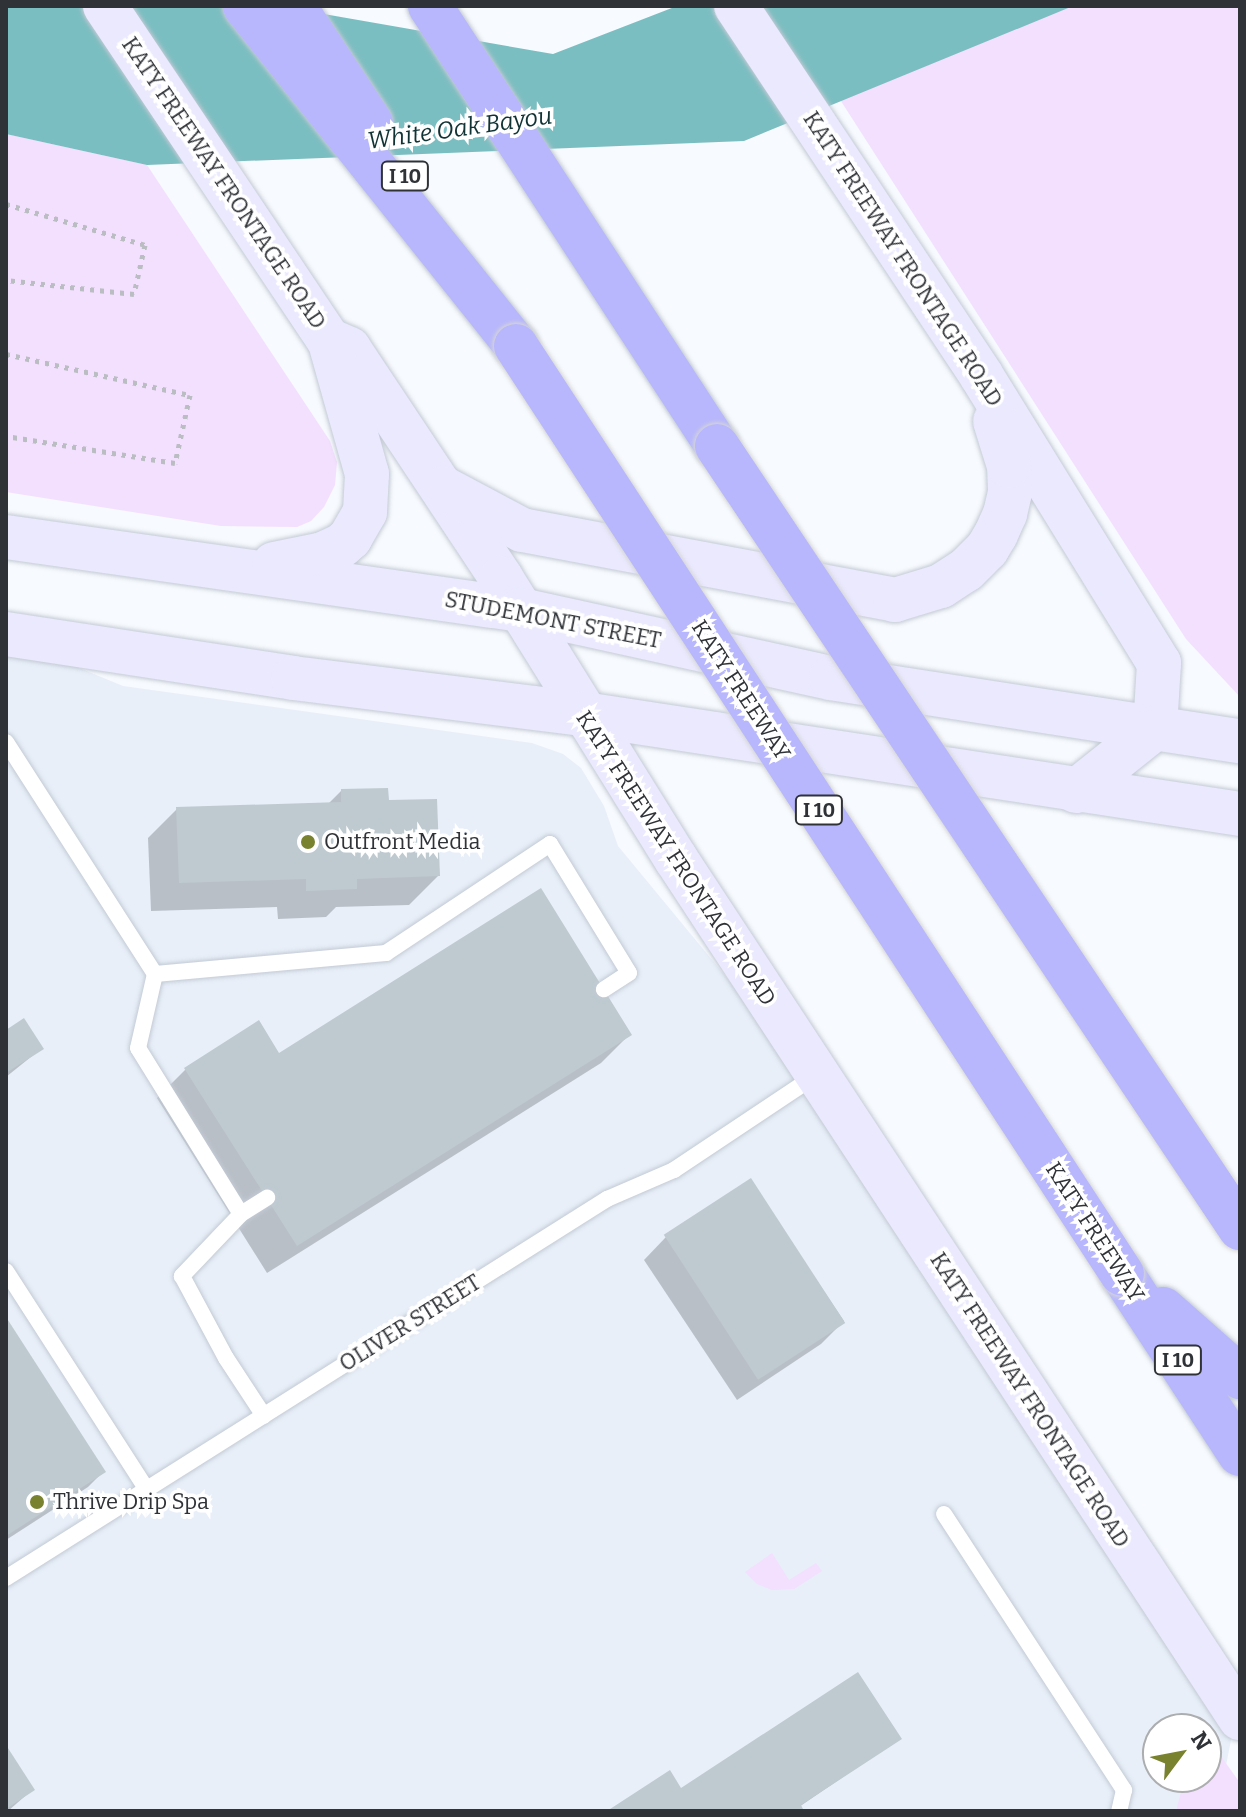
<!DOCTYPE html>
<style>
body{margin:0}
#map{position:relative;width:1246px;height:1817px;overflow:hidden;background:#f7fafe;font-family:Bitter,serif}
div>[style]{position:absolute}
.built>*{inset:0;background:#e8eff9}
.green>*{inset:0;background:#f3dffe}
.water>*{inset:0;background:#7bbec1}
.shadow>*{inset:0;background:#0003}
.building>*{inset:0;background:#becad0;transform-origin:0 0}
.path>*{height:5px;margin-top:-2.5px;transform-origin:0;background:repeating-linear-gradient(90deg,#babdc1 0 4px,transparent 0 10px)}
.roads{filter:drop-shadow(0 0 2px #c3cad4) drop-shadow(0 0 2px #c3cad4)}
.lane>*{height:16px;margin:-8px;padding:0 8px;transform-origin:8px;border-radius:8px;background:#fff}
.secondary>*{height:44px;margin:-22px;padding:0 22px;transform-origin:22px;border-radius:22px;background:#eae9fe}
.highway>*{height:44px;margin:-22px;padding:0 22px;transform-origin:22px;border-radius:22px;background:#b8b7fd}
.bridges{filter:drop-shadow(0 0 2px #d5d6d7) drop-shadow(0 0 2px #d5d6d7)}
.highway-bridge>*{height:44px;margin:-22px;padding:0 22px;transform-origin:22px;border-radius:22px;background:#b8b7fd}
.dots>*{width:22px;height:22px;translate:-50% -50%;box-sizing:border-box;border:4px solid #fff;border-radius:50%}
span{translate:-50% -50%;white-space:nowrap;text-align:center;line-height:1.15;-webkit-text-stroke:7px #fff;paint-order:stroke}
.shield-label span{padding:2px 6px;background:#fff;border:2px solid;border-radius:6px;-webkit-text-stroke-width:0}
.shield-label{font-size:20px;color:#2f3236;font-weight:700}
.street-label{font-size:22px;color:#2f3236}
.poi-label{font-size:22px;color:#2f3236}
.left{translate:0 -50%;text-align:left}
.water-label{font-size:24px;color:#113335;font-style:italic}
.frame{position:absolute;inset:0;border:8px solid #2f3236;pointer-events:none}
.north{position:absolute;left:1142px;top:1713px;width:80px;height:80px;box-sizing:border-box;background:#fff;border:2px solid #acadaf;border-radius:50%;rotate:58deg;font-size:22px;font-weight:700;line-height:32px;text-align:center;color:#2f3236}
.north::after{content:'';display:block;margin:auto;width:28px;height:36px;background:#79822e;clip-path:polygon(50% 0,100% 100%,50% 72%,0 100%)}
</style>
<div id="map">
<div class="built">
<div style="clip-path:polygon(evenodd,6px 651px,60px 660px,123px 686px,532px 743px,563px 754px,581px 768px,604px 806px,618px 846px,760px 1018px,1233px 1730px,1217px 1811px,6px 1811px,6px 651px,1158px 1729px,1206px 1729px,1206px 1777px,1158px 1777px,1158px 1729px)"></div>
</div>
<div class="green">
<div style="clip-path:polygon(780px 6px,1240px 6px,1240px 697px,1186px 639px)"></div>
<div style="clip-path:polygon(6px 134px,147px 165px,330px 441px,337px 462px,335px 485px,324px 507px,311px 521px,297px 527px,221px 526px,6px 492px)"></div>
<div style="clip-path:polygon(772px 1553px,789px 1580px,816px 1563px,822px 1571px,794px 1589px,772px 1590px,757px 1584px,745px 1572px)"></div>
<div style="clip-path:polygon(1206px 1735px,1240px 1783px,1240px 1811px,1176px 1811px,1185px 1777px,1206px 1777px)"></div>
</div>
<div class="water">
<div style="clip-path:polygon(6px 6px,278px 6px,553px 54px,677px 6px,1073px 6px,744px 141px,147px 165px,6px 134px)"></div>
</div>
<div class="shadow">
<div style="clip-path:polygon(341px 791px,387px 802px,438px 876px,409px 905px,336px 907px,326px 917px,278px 919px,277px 907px,151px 911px,148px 838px,177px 809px,328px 804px)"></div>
<div style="clip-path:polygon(6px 1032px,42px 1048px,6px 1077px)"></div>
<div style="clip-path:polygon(630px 1034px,601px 1063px,267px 1273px,157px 1098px,186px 1069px,278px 1056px)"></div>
<div style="clip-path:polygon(750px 1181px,844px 1321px,821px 1344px,737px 1400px,644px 1260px,666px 1237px)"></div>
<div style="clip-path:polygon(6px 1321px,103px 1472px,88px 1487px,6px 1540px)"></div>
<div style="clip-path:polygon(900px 1738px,799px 1807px,802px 1811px,610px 1811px)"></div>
<div style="clip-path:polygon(6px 1749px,32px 1790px,8px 1811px,6px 1811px)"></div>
</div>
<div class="building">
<div style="clip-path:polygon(388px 788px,389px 800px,437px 799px,440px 876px,357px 879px,357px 889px,306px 891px,306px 879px,179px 883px,176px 807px,341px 802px,341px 789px)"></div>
<div style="clip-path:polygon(541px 888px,632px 1035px,297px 1246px,184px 1068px,259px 1020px,279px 1053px)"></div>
<div style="clip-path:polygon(24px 1018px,44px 1049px,6px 1073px,6px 1030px)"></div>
<div style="left:751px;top:1178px;width:173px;height:104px;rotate:57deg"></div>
<div style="clip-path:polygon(6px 1317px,106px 1472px,6px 1536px)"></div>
<div style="clip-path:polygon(858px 1672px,902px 1739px,801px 1805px,804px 1811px,607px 1811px,670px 1770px,681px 1788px)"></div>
<div style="clip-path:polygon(6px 1745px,35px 1790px,6px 1809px)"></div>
</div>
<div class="path">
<div style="left:6px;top:204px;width:145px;rotate:16.4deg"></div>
<div style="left:145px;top:245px;width:50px;rotate:102.7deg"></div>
<div style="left:134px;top:294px;width:129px;rotate:-173.8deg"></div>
<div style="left:6px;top:354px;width:189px;rotate:12.6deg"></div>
<div style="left:190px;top:395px;width:70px;rotate:102.4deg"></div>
<div style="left:175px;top:463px;width:171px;rotate:-170.9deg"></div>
</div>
<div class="roads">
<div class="lane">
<div style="left:6px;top:742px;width:276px;rotate:57.3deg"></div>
<div style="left:155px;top:974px;width:76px;rotate:102.9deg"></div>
<div style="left:138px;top:1048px;width:195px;rotate:58.2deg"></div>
<div style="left:241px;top:1214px;width:31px;rotate:-32deg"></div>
<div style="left:155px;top:974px;width:232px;rotate:-5.2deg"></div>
<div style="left:386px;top:953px;width:197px;rotate:-33.6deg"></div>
<div style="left:550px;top:844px;width:151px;rotate:58.5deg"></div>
<div style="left:629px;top:973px;width:30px;rotate:147deg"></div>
<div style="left:241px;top:1214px;width:86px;rotate:133.6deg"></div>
<div style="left:182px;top:1276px;width:93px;rotate:61.8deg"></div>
<div style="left:226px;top:1358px;width:69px;rotate:56.8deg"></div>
<div style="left:6px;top:1271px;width:260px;rotate:57.2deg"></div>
<div style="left:944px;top:1514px;width:330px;rotate:56.9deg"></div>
<div style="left:1124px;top:1790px;width:22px;rotate:103deg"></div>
<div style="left:6px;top:1578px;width:711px;rotate:-32.24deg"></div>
<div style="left:607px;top:1199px;width:73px;rotate:-23.4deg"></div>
<div style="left:674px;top:1170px;width:169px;rotate:-33.7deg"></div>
</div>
<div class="secondary">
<div style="left:105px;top:6px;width:402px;rotate:56.2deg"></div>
<div style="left:329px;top:340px;width:22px;rotate:24deg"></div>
<div style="left:349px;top:349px;width:275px;rotate:56.4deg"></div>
<div style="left:501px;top:578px;width:331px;rotate:58.1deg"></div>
<div style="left:676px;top:859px;width:1028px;rotate:56.71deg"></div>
<div style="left:736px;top:6px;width:443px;rotate:56.4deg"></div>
<div style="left:981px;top:375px;width:339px;rotate:58.3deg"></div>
<div style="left:1159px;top:663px;width:65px;rotate:93.5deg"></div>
<div style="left:443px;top:488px;width:89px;rotate:28deg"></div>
<div style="left:522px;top:530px;width:380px;rotate:10.6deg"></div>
<div style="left:895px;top:600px;width:48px;rotate:-16.9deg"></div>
<div style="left:941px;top:586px;width:30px;rotate:-33deg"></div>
<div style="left:966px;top:570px;width:30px;rotate:-45deg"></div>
<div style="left:987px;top:549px;width:17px;rotate:-59deg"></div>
<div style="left:996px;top:534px;width:22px;rotate:-66deg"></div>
<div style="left:1005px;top:514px;width:23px;rotate:-77deg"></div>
<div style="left:1010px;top:492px;width:26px;rotate:-92deg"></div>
<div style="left:1009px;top:466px;width:47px;rotate:-107.3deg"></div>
<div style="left:6px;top:537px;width:520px;rotate:8.07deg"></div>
<div style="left:521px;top:610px;width:317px;rotate:12.4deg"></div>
<div style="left:831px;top:678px;width:414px;rotate:8.8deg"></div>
<div style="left:274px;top:564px;width:50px;rotate:-11.5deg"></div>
<div style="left:323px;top:554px;width:21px;rotate:-25deg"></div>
<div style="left:342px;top:545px;width:11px;rotate:-41deg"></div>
<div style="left:350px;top:538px;width:30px;rotate:-60deg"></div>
<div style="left:365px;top:512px;width:38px;rotate:-87deg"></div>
<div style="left:367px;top:474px;width:133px;rotate:-105.7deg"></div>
<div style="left:6px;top:634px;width:290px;rotate:8.7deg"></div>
<div style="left:293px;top:678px;width:293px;rotate:7.1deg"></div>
<div style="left:584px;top:714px;width:664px;rotate:8.67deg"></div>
<div style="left:1076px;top:791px;width:101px;rotate:-38.6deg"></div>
</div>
<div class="highway">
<div style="left:245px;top:6px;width:435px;rotate:51.4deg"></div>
<div style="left:294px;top:6px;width:140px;rotate:56.7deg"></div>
<div style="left:430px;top:6px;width:525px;rotate:56.88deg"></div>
<div style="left:1122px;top:1274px;width:215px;rotate:56.8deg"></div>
<div style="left:1163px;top:1309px;width:103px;rotate:41.4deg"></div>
</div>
</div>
<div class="bridges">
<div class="highway-bridge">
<div style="left:516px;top:346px;width:1108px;rotate:56.85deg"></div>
<div style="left:717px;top:446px;width:941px;rotate:56.23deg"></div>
</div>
</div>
<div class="dots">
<div style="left:308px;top:842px;background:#79822e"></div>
<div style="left:37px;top:1502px;background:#79822e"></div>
</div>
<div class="shield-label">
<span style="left:405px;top:176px">I 10</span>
<span style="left:819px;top:810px">I 10</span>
<span style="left:1178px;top:1360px">I 10</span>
</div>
<div class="street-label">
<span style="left:224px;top:183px;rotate:56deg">KATY FREEWAY FRONTAGE ROAD</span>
<span style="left:903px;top:259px;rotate:57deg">KATY FREEWAY FRONTAGE ROAD</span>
<span style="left:553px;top:620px;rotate:11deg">STUDEMONT STREET</span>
<span style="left:741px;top:690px;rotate:57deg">KATY FREEWAY</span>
<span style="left:676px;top:858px;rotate:57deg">KATY FREEWAY FRONTAGE ROAD</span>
<span style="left:1095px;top:1232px;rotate:57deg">KATY FREEWAY</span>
<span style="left:410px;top:1323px;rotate:-32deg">OLIVER STREET</span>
<span style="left:1030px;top:1400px;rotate:57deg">KATY FREEWAY FRONTAGE ROAD</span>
</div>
<div class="poi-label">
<span class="left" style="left:324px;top:842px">Outfront Media</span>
<span class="left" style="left:53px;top:1502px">Thrive Drip Spa</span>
</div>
<div class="water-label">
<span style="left:460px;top:129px;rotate:-8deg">White Oak Bayou</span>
</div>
<div class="frame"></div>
<div class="north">N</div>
</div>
